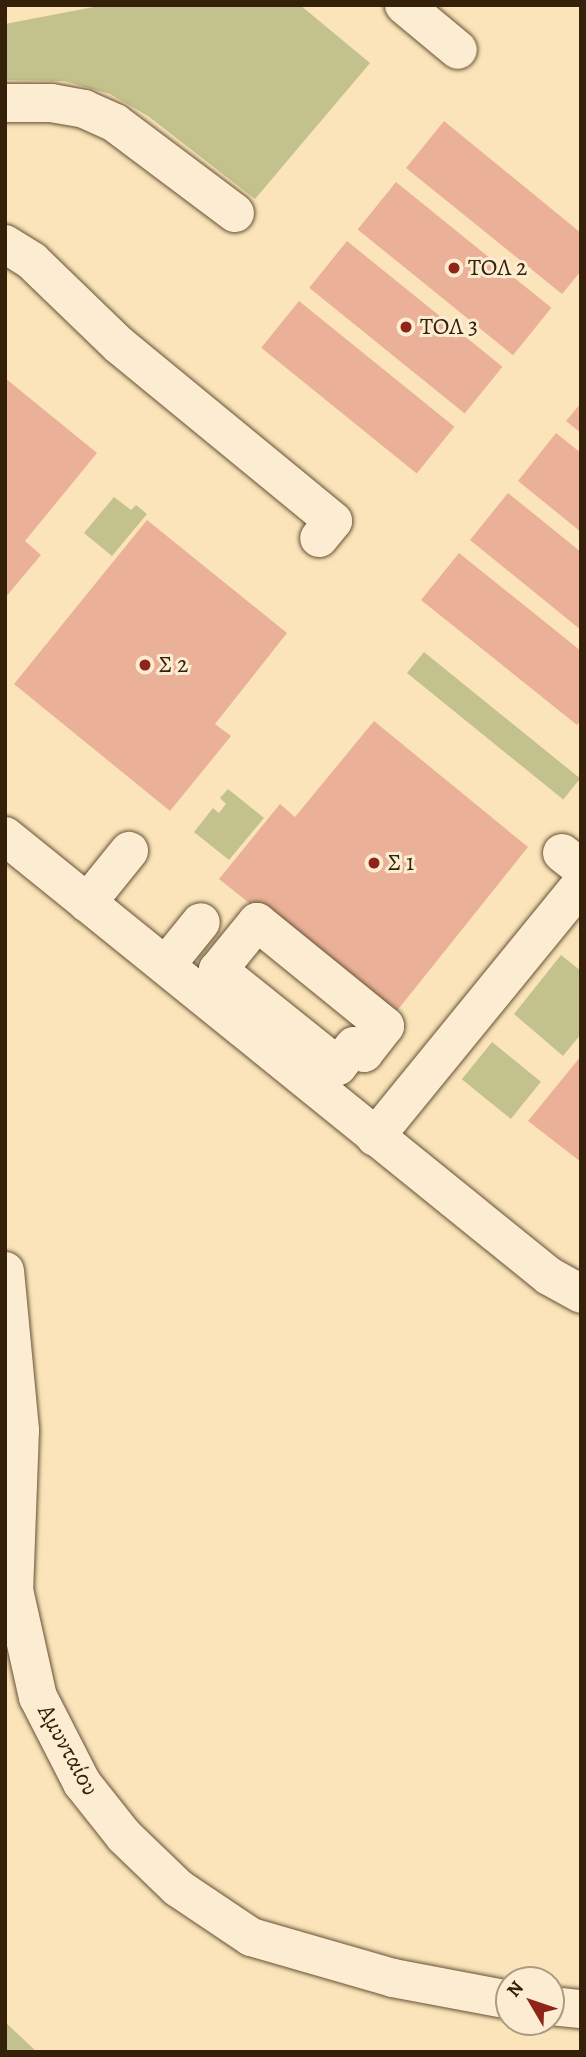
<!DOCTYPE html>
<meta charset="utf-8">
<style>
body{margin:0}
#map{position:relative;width:586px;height:2057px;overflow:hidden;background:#fbe4ba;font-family:Alegreya,serif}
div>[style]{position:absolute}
.green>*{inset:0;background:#c3c28c;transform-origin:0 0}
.building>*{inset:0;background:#eab198;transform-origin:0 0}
.roads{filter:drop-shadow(0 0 2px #665235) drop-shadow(0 0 2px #665235)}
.minor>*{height:38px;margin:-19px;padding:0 19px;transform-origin:19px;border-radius:19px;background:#fcedd2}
.dots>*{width:19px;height:19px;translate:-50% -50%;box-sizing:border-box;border:4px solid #fcedd2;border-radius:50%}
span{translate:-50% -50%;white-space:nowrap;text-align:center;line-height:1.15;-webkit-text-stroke:6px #fcedd2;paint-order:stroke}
.poi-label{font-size:24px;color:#352109}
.left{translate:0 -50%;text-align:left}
.street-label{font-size:24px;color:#352109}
.frame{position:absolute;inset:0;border:7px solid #352109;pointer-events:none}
.north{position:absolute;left:495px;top:1966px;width:70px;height:70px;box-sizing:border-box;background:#fcedd2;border:2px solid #ac9b82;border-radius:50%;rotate:309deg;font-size:19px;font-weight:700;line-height:28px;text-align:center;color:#352109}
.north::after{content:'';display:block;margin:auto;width:24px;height:32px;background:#8f2418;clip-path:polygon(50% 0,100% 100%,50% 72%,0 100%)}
</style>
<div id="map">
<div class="green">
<div style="clip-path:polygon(104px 5px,300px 5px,370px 63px,255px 199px,148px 116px,110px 94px,64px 81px,5px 80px,5px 24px)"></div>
<div style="clip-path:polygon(114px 497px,131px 510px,136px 505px,147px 514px,112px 556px,84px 533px)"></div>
<div style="left:424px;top:652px;width:201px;height:27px;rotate:39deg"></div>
<div style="clip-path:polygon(228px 789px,264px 818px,229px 860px,194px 832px,213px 808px,219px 813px,226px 804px,220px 798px)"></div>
<div style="clip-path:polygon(561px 955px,581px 971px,581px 1034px,563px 1056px,514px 1014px)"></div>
<div style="left:492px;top:1042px;width:63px;height:48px;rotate:39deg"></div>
<div style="clip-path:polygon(5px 2022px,37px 2052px,5px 2052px)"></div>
</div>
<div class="building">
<div style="clip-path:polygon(444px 121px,581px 233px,581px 271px,562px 294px,406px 168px)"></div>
<div style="left:396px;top:182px;width:200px;height:61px;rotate:39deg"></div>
<div style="left:347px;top:241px;width:200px;height:60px;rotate:39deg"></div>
<div style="left:299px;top:301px;width:200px;height:60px;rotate:39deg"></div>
<div style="clip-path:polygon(5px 378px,97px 453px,25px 541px,41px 555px,5px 598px)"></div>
<div style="clip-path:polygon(581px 403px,581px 433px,566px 421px)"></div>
<div style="clip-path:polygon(556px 433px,581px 453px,581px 532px,518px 481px)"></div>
<div style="clip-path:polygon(508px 493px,581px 552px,581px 630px,470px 540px)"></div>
<div style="clip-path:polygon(147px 520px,287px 633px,215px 724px,231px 736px,170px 811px,14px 684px)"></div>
<div style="clip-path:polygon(459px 553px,581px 651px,581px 720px,577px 725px,421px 600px)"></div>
<div style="clip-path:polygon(374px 721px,528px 847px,392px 1017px,219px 879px,280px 804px,295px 817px)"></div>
<div style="clip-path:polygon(581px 1056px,581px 1162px,528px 1121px)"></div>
</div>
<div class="roads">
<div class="minor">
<div style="left:404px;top:5px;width:70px;rotate:39.8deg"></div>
<div style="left:5px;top:103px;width:46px"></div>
<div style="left:51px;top:103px;width:34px;rotate:10deg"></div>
<div style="left:84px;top:109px;width:34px;rotate:24deg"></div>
<div style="left:115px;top:123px;width:150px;rotate:36.9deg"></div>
<div style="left:5px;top:244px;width:32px;rotate:32deg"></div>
<div style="left:32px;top:261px;width:121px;rotate:44deg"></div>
<div style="left:119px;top:345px;width:277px;rotate:39.4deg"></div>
<div style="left:333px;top:521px;width:22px;rotate:129deg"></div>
<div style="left:5px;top:836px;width:700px;rotate:38.97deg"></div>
<div style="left:549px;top:1276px;width:37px;rotate:29deg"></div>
<div style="left:562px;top:853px;width:24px;rotate:38deg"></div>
<div style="left:87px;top:903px;width:67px;rotate:-51.1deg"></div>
<div style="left:257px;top:922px;width:165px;rotate:39.1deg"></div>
<div style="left:385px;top:1026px;width:34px;rotate:128deg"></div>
<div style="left:364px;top:1053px;width:12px;rotate:-145deg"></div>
<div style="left:354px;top:1046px;width:26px;rotate:129deg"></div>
<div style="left:338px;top:1066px;width:154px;rotate:-141.3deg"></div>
<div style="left:218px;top:970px;width:62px;rotate:-50.9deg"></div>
<div style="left:166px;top:965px;width:55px;rotate:-50.9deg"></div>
<div style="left:375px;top:1137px;width:326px;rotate:-50.8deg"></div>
<div style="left:5px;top:1271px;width:160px;rotate:84.6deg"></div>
<div style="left:20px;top:1430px;width:160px;rotate:92.1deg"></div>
<div style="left:14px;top:1590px;width:110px;rotate:77.4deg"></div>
<div style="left:38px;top:1697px;width:97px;rotate:62.9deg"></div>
<div style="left:82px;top:1783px;width:68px;rotate:51.6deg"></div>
<div style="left:124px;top:1836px;width:75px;rotate:43.9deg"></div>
<div style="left:178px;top:1888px;width:88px;rotate:33.9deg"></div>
<div style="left:251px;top:1937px;width:148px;rotate:16.1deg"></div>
<div style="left:393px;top:1978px;width:118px;rotate:10.7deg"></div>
<div style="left:551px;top:2006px;width:30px;rotate:6deg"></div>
</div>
</div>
<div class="dots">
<div style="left:454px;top:268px;background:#8f2418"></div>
<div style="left:406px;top:327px;background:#8f2418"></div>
<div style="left:145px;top:665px;background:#8f2418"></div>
<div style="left:374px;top:863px;background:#8f2418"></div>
</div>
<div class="poi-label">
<span class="left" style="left:468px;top:268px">ΤΟΛ 2</span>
<span class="left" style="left:420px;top:327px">ΤΟΛ 3</span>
<span class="left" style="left:159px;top:665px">Σ 2</span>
<span class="left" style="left:388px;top:863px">Σ 1</span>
</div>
<div class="street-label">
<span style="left:68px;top:1750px;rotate:61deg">Αμυνταίου</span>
</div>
<div class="frame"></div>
<div class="north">N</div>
</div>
